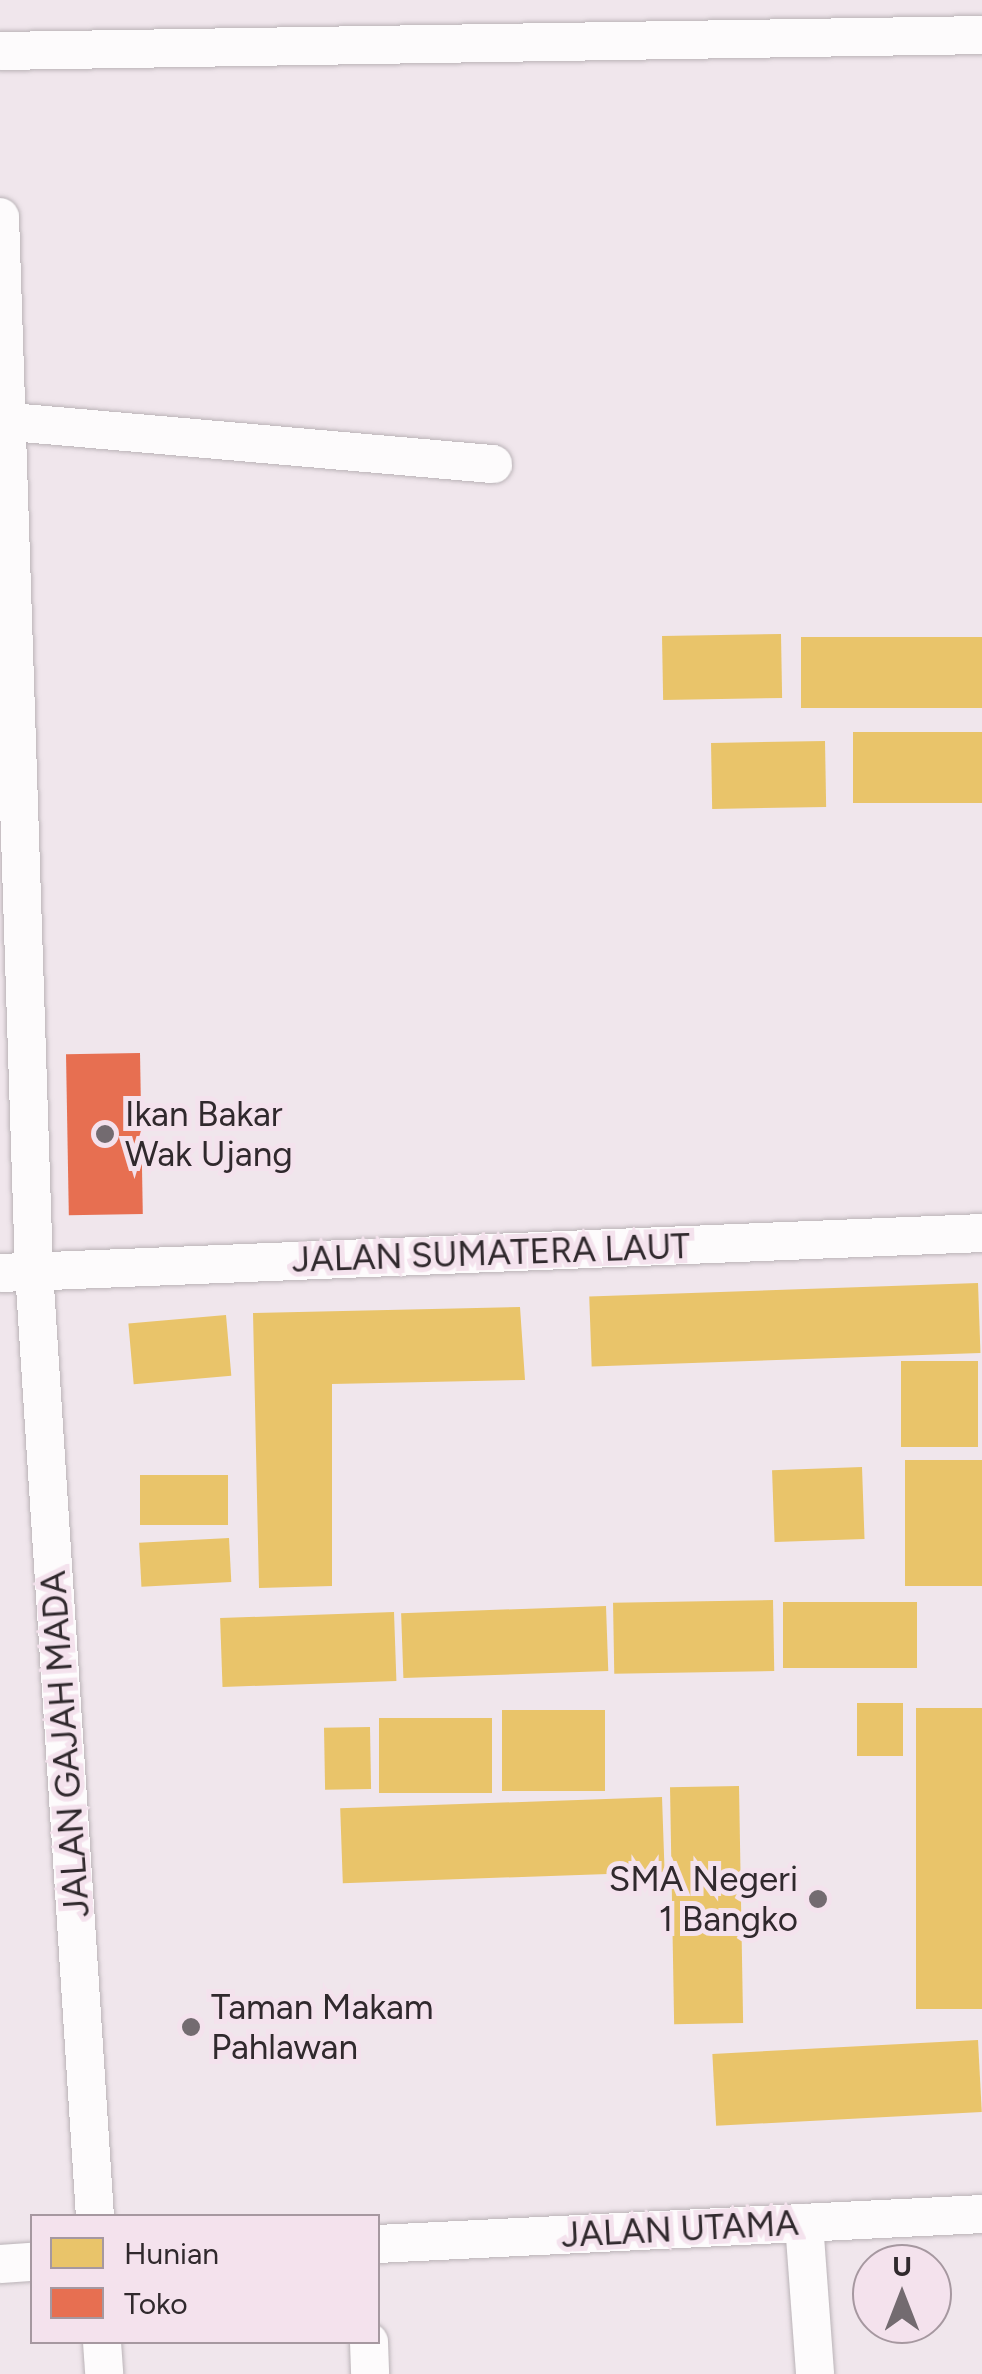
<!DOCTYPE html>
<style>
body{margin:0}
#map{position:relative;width:982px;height:2374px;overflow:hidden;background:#f0e6ec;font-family:Figtree,sans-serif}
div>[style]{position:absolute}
.homes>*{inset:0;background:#e9c46a;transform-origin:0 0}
.shops>*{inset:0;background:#e76f51;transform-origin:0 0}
.roads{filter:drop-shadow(0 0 2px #bab3b7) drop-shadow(0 0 2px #bab3b7)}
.minor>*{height:38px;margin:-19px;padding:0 19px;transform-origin:19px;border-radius:19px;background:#fdfbfc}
.dots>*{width:28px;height:28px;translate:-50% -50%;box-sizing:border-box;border:5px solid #f4e2ed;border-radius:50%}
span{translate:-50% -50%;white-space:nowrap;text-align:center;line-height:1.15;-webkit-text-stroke:10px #f4e2ed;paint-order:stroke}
.poi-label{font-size:35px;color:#30292d}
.left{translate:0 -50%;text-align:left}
.right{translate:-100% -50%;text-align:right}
.street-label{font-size:35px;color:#30292d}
.legend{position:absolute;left:30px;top:2214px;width:350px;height:130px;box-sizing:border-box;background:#f4e2ed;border:2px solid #a698a0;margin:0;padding:12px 18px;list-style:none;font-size:30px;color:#30292d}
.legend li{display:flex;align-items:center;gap:20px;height:50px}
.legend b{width:50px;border:2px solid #a698a0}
.north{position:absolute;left:852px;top:2244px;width:100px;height:100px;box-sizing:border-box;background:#f4e2ed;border:2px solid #a698a0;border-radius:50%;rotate:0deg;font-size:28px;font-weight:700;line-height:40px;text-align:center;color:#30292d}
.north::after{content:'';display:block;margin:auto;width:35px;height:45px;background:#736b70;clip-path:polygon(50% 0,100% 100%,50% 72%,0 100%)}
</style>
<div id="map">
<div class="homes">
<div style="left:781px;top:634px;width:64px;height:119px;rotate:89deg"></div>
<div style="left:801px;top:637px;width:181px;height:71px"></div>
<div style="left:982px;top:732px;width:71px;height:129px;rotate:90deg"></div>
<div style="left:825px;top:741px;width:66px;height:114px;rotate:89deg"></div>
<div style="left:978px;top:1283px;width:70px;height:389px;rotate:88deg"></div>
<div style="clip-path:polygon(520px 1307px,525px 1380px,332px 1384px,332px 1586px,259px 1588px,253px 1313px)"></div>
<div style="left:226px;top:1315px;width:61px;height:98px;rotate:85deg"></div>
<div style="left:901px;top:1361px;width:77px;height:86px"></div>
<div style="left:905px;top:1460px;width:77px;height:126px"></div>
<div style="left:862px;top:1467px;width:72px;height:90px;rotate:88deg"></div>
<div style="left:228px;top:1475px;width:50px;height:88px;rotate:90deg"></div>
<div style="left:229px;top:1538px;width:44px;height:90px;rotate:87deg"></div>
<div style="left:773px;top:1600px;width:71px;height:160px;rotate:89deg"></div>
<div style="left:783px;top:1602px;width:134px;height:66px"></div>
<div style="left:606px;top:1606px;width:65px;height:205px;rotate:88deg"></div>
<div style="left:394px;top:1612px;width:69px;height:174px;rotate:88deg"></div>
<div style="left:857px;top:1703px;width:46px;height:53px"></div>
<div style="left:982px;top:1708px;width:301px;height:66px;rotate:90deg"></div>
<div style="left:605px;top:1710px;width:81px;height:103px;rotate:90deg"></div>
<div style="left:379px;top:1718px;width:113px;height:75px"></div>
<div style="left:370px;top:1727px;width:62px;height:46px;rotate:89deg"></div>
<div style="left:739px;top:1786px;width:237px;height:69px;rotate:89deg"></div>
<div style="left:662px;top:1797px;width:75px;height:322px;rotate:88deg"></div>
<div style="left:978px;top:2040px;width:72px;height:266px;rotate:87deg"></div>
</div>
<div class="shops">
<div style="left:140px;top:1053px;width:161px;height:74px;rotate:89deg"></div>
</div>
<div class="roads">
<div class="minor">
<div style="left:0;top:51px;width:982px;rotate:-0.93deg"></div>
<div style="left:0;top:217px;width:1055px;rotate:88.15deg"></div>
<div style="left:34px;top:1271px;width:947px;rotate:86.31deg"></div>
<div style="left:0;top:421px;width:495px;rotate:5deg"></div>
<div style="left:0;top:1273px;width:983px;rotate:-2.33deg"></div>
<div style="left:804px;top:2223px;width:151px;rotate:85.8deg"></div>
<div style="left:378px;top:2244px;width:605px;rotate:-2.84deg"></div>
<div style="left:0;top:2264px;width:32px;rotate:-4deg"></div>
<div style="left:102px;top:2342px;width:32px;rotate:86deg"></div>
<div style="left:369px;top:2342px;width:32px;rotate:88deg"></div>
</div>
</div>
<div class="dots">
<div style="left:105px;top:1134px;background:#736b70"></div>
<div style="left:818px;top:1899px;background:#736b70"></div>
<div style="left:191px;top:2027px;background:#736b70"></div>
</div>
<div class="poi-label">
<span class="left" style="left:125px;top:1134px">Ikan Bakar<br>Wak Ujang</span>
<span class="right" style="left:798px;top:1899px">SMA Negeri<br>1 Bangko</span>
<span class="left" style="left:211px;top:2027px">Taman Makam<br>Pahlawan</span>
</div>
<div class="street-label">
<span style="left:491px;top:1253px;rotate:-2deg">JALAN SUMATERA LAUT</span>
<span style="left:65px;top:1744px;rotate:-94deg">JALAN GAJAH MADA</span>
<span style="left:680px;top:2229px;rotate:-3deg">JALAN UTAMA</span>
</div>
<ul class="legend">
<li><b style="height:28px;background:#e9c46a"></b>Hunian</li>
<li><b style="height:28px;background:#e76f51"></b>Toko</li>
</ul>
<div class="north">U</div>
</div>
